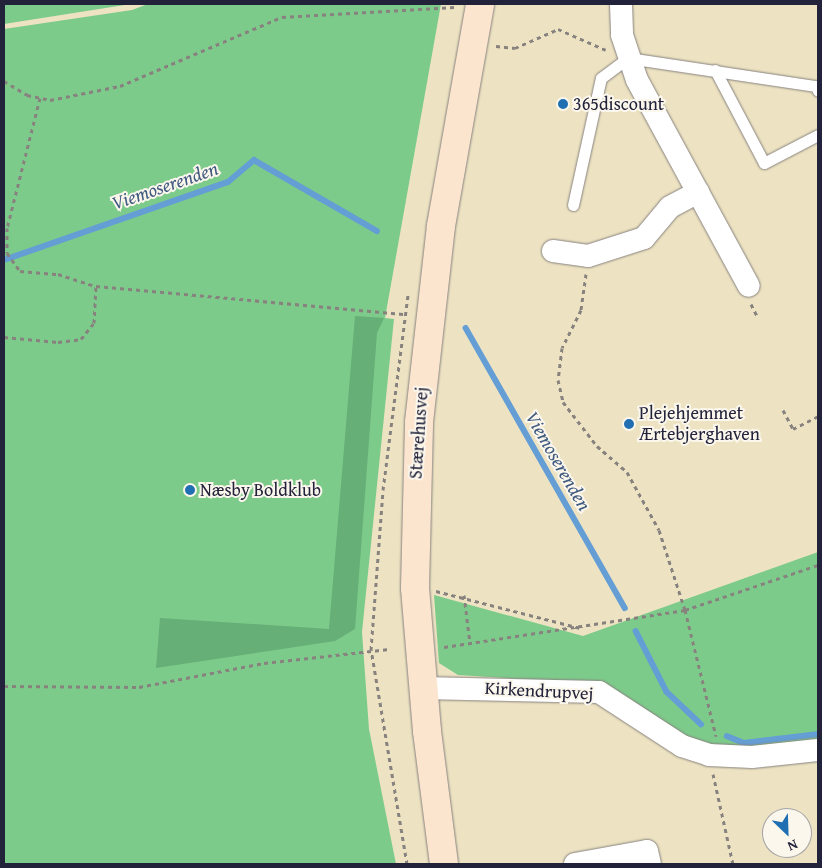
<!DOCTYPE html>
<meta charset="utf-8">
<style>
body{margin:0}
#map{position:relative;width:822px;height:868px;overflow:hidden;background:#ede3c3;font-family:"Gentium Book Plus",serif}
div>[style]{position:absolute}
.green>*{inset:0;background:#7dcb8b}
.forest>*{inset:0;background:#66af77}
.stream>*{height:5.5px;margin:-2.75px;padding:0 2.75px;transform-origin:2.75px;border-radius:2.75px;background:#649ed4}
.path>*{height:3px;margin-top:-1.5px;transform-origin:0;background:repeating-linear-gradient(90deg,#88827f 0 4px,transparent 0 8px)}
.roads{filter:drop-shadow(0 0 1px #88827f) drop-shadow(0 0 1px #88827f)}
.lane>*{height:11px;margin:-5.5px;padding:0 5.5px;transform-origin:5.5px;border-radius:5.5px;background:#fff}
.street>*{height:22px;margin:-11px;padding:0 11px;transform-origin:11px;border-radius:11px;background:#fff}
.secondary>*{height:28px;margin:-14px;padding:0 14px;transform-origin:14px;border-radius:14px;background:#fce5cf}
.dots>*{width:14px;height:14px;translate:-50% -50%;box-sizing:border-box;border:2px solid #fbf7ec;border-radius:50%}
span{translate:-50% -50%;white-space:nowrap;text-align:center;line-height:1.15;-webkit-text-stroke:4px #fbf7ec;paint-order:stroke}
.poi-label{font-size:18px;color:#22223b}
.left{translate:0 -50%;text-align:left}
.street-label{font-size:18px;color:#22223b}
.water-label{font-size:19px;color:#405a80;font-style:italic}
.frame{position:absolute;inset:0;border:5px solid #22223b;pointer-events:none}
.north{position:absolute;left:762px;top:808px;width:50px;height:50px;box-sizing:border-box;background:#fbf7ec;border:1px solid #a4a2a5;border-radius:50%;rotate:156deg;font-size:14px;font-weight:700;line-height:20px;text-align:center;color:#22223b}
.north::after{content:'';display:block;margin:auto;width:18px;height:22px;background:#1f6fb2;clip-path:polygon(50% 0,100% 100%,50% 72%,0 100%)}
</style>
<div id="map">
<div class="green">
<div style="clip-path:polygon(4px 4px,131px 4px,4px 24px)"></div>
<div style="clip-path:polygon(148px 4px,441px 4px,385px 318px,394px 319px,362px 632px,369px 729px,396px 864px,4px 864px,4px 29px,132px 10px)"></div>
<div style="clip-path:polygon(818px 552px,818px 744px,782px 749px,709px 745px,683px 737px,569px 682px,458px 675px,439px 663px,434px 595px,583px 636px)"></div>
</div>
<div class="forest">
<div style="clip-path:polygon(355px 316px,384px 318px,377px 333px,355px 629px,335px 641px,156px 668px,160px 618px,329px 629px)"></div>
</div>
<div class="stream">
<div style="left:4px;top:260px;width:237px;rotate:-19.2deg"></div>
<div style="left:228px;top:182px;width:34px;rotate:-40deg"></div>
<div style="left:254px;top:160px;width:142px;rotate:30deg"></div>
<div style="left:466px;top:328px;width:322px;rotate:60.4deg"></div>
<div style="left:636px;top:631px;width:68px;rotate:63.1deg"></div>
<div style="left:667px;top:692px;width:47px;rotate:43.3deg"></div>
<div style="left:727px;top:736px;width:18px;rotate:22deg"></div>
<div style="left:744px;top:743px;width:75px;rotate:-6.9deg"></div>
</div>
<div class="path">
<div style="left:496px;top:46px;width:19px;rotate:6deg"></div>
<div style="left:515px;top:48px;width:47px;rotate:-23.8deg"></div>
<div style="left:558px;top:29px;width:52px;rotate:23.6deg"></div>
<div style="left:4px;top:81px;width:27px;rotate:31deg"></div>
<div style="left:27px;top:95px;width:24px;rotate:12deg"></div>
<div style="left:50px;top:100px;width:71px;rotate:-11.3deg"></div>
<div style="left:120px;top:86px;width:176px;rotate:-23.1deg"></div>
<div style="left:282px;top:17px;width:173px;rotate:-3.3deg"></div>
<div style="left:40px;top:98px;width:134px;rotate:104.2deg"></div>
<div style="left:7px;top:228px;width:25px;rotate:90deg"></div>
<div style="left:7px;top:253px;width:22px;rotate:54deg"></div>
<div style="left:20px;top:271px;width:38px;rotate:5deg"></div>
<div style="left:58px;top:274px;width:40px;rotate:18deg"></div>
<div style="left:96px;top:286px;width:311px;rotate:5.2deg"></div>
<div style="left:586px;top:274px;width:36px;rotate:98deg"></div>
<div style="left:581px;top:310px;width:42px;rotate:116.6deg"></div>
<div style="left:562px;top:348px;width:32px;rotate:97deg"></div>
<div style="left:558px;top:380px;width:23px;rotate:77deg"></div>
<div style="left:563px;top:402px;width:56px;rotate:52.3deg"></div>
<div style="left:597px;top:446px;width:40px;rotate:41deg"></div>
<div style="left:627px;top:472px;width:66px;rotate:61.1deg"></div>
<div style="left:659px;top:530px;width:84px;rotate:72deg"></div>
<div style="left:685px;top:610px;width:130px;rotate:76.2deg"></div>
<div style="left:751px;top:304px;width:13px;rotate:63deg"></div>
<div style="left:4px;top:337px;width:54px;rotate:5.3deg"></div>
<div style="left:58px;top:342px;width:23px;rotate:-7deg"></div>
<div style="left:81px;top:339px;width:21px;rotate:-51deg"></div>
<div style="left:94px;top:323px;width:37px;rotate:-87deg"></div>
<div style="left:783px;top:410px;width:21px;rotate:62deg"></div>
<div style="left:793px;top:429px;width:28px;rotate:-27deg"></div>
<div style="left:436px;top:591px;width:149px;rotate:14.4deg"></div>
<div style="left:464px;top:595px;width:48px;rotate:82.9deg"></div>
<div style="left:444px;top:647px;width:244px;rotate:-8.7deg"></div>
<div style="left:685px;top:610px;width:140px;rotate:-18.7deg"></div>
<div style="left:4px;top:686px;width:135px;rotate:0.4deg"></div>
<div style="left:139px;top:687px;width:127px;rotate:-10.9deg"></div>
<div style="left:264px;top:663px;width:126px;rotate:-6.4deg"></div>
<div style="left:713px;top:774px;width:92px;rotate:77.5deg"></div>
<div style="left:407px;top:864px;width:217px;rotate:-99.5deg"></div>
<div style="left:371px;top:650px;width:160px;rotate:-85.7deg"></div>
<div style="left:383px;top:490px;width:197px;rotate:-82.7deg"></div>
</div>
<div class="roads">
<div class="lane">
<div style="left:715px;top:70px;width:105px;rotate:62.2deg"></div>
<div style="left:764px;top:163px;width:61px;rotate:-27.4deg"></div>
<div style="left:573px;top:205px;width:130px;rotate:-77.6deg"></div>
<div style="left:601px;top:78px;width:34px;rotate:-37deg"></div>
<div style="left:628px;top:58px;width:190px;rotate:8.5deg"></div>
<div style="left:816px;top:86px;width:5px;rotate:68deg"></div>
</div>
<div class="street">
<div style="left:621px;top:4px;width:31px;rotate:88deg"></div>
<div style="left:622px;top:35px;width:47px;rotate:71.6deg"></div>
<div style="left:637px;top:80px;width:234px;rotate:61.5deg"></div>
<div style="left:553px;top:251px;width:35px;rotate:8deg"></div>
<div style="left:588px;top:256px;width:59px;rotate:-17.8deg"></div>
<div style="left:644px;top:238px;width:40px;rotate:-50deg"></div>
<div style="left:670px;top:207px;width:32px;rotate:-28deg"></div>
<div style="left:422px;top:688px;width:177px;rotate:1.3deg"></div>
<div style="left:599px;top:692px;width:99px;rotate:33deg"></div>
<div style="left:682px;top:746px;width:28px;rotate:18deg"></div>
<div style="left:709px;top:755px;width:43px;rotate:2.7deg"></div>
<div style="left:752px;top:757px;width:66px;rotate:-6.1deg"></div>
<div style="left:575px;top:864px;width:73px;rotate:-10.2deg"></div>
<div style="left:647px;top:851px;width:13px;rotate:77deg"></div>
</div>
<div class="secondary">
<div style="left:444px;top:864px;width:134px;rotate:-97.3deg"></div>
<div style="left:427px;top:731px;width:144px;rotate:-94.8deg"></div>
<div style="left:415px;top:588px;width:166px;rotate:-88.6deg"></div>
<div style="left:419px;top:422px;width:197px;rotate:-83.6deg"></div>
<div style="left:441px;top:226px;width:225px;rotate:-80deg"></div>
</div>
</div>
<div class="dots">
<div style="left:563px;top:104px;background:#1f6fb2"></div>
<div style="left:629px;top:424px;background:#1f6fb2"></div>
<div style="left:190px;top:490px;background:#1f6fb2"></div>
</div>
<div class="poi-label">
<span class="left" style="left:573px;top:104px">365discount</span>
<span class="left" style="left:639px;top:424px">Plejehjemmet<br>Ærtebjerghaven</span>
<span class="left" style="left:200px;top:490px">Næsby Boldklub</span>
</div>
<div class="street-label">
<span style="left:419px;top:433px;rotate:-86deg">Stærehusvej</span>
<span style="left:539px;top:691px;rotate:3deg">Kirkendrupvej</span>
</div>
<div class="water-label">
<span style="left:165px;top:186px;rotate:-19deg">Viemoserenden</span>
<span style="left:558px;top:461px;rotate:60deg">Viemoserenden</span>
</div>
<div class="frame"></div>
<div class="north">N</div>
</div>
